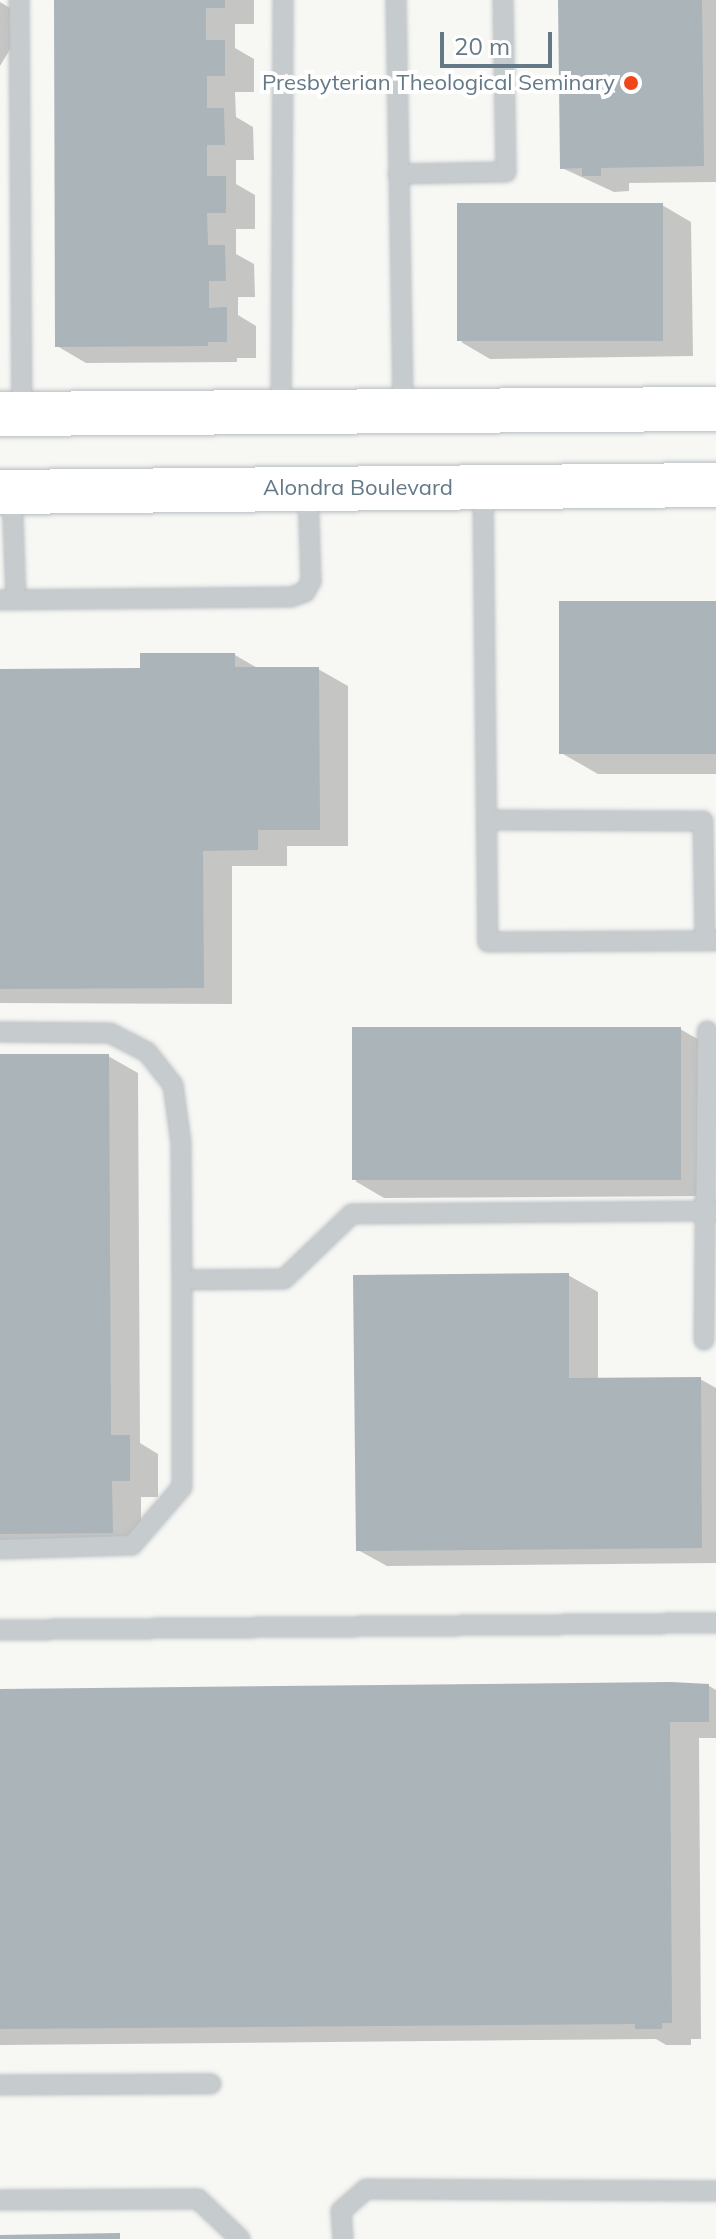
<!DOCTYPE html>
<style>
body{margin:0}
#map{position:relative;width:716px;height:2239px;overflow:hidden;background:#f7f7f4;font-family:Mulish,sans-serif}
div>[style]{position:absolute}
.shadow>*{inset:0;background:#0003;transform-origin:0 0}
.building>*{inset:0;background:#abb4b9;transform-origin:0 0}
.roads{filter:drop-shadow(0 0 2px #b8bec2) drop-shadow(0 0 2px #b8bec2)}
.service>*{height:18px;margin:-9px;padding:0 9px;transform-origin:9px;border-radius:9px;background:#c6cbcd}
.secondary>*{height:44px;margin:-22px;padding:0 22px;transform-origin:22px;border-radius:22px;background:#fff}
.dots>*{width:22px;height:22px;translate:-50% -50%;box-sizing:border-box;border:4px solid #fff;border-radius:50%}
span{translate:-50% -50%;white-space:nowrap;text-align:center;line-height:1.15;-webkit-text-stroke:8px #fff;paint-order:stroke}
.poi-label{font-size:22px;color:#647987}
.right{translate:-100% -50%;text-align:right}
.street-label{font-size:22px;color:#647987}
.scale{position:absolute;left:440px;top:32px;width:112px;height:36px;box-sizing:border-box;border:4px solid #647987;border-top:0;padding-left:10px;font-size:24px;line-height:28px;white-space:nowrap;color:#647987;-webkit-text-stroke:6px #fff;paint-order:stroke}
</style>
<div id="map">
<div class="shadow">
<div style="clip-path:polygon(56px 0,254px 0,254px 24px,235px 24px,235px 48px,254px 59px,254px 92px,235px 92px,236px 117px,253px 127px,254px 160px,236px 160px,236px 184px,255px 195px,255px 229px,236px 229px,236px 254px,254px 264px,255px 297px,238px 297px,238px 315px,256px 326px,256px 358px,237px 358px,237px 362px,86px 363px,57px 346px)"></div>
<div style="clip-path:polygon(560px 0,716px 0,716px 182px,629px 183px,629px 191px,614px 192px,562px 168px)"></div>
<div style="left:0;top:2px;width:33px;height:266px;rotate:31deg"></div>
<div style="clip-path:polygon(662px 205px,691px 222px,693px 356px,490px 359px,461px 342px)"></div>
<div style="clip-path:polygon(716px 603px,716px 774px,598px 774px,563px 754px)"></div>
<div style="clip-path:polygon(235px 655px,259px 669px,318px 669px,348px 686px,348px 846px,287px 846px,287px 866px,232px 866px,232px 1004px,0 1003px,0 671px,142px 670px)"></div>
<div style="clip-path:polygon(680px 1029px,710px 1046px,710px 1196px,384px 1198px,355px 1181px)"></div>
<div style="clip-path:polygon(0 1056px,108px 1056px,138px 1073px,140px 1443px,158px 1454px,158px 1497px,141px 1497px,141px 1549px,0 1550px)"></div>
<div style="clip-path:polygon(568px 1275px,598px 1292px,598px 1380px,700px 1379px,716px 1388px,716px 1563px,387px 1566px,358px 1550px)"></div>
<div style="clip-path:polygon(709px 1686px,716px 1690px,716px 1738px,699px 1738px,701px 2039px,691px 2039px,691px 2045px,666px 2045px,656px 2039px,0 2045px,0 1691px)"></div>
</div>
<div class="building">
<div style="clip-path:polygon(54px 0,225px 0,225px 8px,206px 8px,206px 40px,225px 40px,225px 76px,207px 76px,207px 108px,224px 108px,225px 145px,207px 145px,207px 176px,226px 176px,226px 213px,207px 213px,208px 245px,225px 245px,226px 281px,209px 281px,209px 308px,227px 307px,227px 342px,208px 342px,208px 346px,55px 347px)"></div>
<div style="clip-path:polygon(558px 0,702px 0,704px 166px,601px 168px,601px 176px,582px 176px,582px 168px,560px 169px)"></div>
<div style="left:663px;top:203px;width:138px;height:206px;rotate:90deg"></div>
<div style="left:716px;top:601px;width:153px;height:157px;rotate:90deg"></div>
<div style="clip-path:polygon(140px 653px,235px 653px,235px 667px,319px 667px,320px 830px,258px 830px,258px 850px,203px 851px,204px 988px,0 989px,0 669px,140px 668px)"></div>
<div style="left:681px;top:1027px;width:153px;height:329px;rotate:90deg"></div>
<div style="clip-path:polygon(0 1054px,109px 1054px,111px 1435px,130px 1435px,130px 1481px,112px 1481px,113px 1533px,0 1534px)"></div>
<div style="clip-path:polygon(569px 1273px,569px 1378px,701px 1377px,702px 1548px,356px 1551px,353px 1275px)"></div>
<div style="clip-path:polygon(671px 1682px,709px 1684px,709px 1722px,670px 1722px,672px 2023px,662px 2023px,662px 2029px,635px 2029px,635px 2024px,0 2029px,0 1689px)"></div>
<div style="clip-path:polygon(120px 2233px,120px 2239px,0 2239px,0 2235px)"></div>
</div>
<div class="roads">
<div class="service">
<div style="left:19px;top:0;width:413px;rotate:89.6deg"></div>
<div style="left:396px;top:0;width:411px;rotate:89deg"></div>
<div style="left:398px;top:174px;width:108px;rotate:-1.1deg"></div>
<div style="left:506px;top:172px;width:172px;rotate:-91deg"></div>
<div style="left:281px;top:412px;width:412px;rotate:-89.7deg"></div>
<div style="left:483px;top:487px;width:455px;rotate:89.4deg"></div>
<div style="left:488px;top:942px;width:228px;rotate:-0.3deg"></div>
<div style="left:12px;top:492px;width:108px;rotate:87.9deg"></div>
<div style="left:0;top:600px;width:291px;rotate:-0.6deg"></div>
<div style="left:291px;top:597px;width:15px;rotate:-20deg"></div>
<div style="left:305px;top:592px;width:13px;rotate:-61deg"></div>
<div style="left:311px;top:581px;width:92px;rotate:-91.9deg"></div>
<div style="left:487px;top:820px;width:216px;rotate:0.3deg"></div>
<div style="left:703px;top:821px;width:120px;rotate:89deg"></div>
<div style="left:0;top:1032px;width:110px;rotate:0.5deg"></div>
<div style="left:110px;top:1033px;width:42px;rotate:27.2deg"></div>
<div style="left:147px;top:1052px;width:42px;rotate:51.8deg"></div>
<div style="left:173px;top:1085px;width:59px;rotate:82.1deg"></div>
<div style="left:181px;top:1143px;width:137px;rotate:89.6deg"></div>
<div style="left:182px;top:1280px;width:207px;rotate:90deg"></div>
<div style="left:182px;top:1487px;width:77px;rotate:130.8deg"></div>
<div style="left:132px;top:1545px;width:132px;rotate:178.3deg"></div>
<div style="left:182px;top:1280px;width:102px;rotate:-0.6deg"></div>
<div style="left:284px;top:1279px;width:94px;rotate:-43.7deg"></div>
<div style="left:352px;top:1214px;width:364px;rotate:-0.5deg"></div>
<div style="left:704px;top:1340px;width:309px;rotate:-89.4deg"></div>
<div style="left:0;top:1630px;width:716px;rotate:-0.56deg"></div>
<div style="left:0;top:2085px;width:211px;rotate:-0.3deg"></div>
<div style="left:0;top:2200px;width:198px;rotate:-0.3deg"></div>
<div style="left:198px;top:2199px;width:58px;rotate:43.6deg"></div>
<div style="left:343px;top:2239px;width:28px;rotate:-94deg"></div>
<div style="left:341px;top:2211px;width:33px;rotate:-41deg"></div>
<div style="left:366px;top:2189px;width:350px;rotate:0.3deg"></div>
</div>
<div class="secondary">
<div style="left:0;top:414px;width:716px;rotate:-0.4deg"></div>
<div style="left:0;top:492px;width:716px;rotate:-0.56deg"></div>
</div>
</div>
<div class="dots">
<div style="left:631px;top:83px;background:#f1451a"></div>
</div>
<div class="poi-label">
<span class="right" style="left:615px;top:83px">Presbyterian Theological Seminary</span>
</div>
<div class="street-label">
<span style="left:358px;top:488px">Alondra Boulevard</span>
</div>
<div class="scale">20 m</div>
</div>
